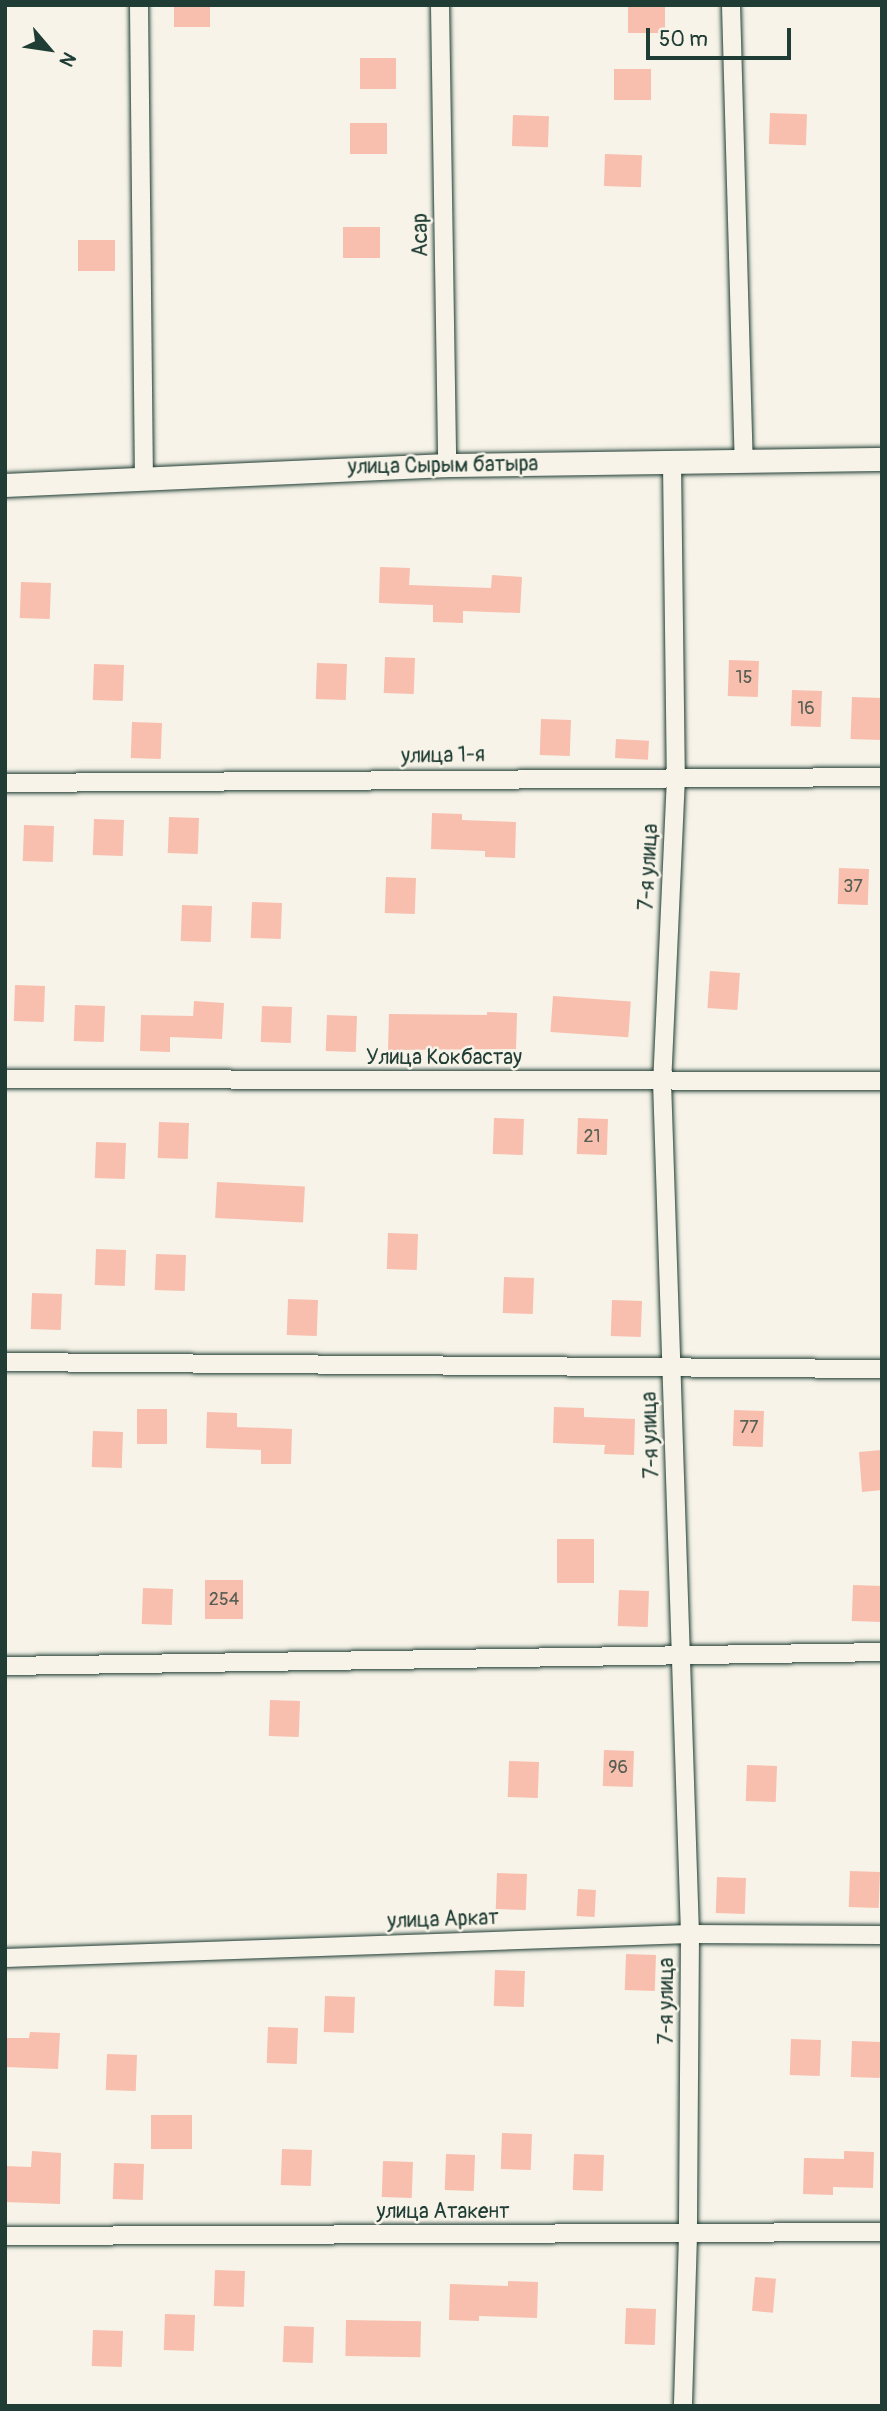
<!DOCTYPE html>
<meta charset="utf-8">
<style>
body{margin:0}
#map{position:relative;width:887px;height:2411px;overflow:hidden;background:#f7f3e8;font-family:Pangolin,sans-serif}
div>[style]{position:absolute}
.building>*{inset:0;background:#f8bfae;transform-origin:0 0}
.roads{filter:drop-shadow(0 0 2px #1f3d34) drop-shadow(0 0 2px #1f3d34)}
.minor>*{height:18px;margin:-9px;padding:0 9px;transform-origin:9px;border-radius:9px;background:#f7f3e8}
.tertiary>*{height:23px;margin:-11.5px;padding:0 11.5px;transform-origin:11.5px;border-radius:11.5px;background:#f7f3e8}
span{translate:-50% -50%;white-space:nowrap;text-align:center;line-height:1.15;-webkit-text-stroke:5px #f7f3e8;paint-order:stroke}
.number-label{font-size:18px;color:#555e52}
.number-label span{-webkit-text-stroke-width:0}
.street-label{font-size:21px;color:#1f3d34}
.frame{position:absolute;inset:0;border:7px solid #1f3d34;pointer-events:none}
.north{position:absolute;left:14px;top:14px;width:70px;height:70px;-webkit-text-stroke:5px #f7f3e8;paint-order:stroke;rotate:119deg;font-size:19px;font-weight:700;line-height:28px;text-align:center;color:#1f3d34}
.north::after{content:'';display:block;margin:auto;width:24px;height:32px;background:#1f3d34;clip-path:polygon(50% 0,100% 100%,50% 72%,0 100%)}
.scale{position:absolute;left:646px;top:28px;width:145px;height:32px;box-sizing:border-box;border:4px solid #1f3d34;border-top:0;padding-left:9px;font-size:21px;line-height:24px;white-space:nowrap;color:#1f3d34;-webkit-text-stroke:5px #f7f3e8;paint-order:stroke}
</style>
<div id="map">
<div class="building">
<div style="left:174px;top:5px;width:36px;height:22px"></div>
<div style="left:628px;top:5px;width:37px;height:28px"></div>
<div style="left:360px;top:58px;width:36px;height:31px"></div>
<div style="left:614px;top:69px;width:37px;height:31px"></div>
<div style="left:770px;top:113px;width:37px;height:31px;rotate:2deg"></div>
<div style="left:513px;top:115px;width:36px;height:31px;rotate:2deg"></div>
<div style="left:350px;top:123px;width:37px;height:31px"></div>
<div style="left:605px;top:154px;width:37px;height:32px;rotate:2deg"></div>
<div style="left:343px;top:227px;width:37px;height:31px"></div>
<div style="left:78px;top:240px;width:37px;height:31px"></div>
<div style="clip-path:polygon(380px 567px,410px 568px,409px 585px,491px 588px,492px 575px,522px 577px,520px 613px,463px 611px,463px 623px,433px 622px,433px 605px,379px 603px)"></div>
<div style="left:21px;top:582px;width:30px;height:36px;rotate:2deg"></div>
<div style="left:385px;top:657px;width:30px;height:36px;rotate:2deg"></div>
<div style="left:729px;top:660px;width:30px;height:36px;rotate:2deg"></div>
<div style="left:317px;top:663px;width:30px;height:36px;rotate:2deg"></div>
<div style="left:94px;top:664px;width:30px;height:36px;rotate:2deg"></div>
<div style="left:792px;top:690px;width:30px;height:36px;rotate:2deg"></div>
<div style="left:852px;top:697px;width:30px;height:42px;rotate:2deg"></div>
<div style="left:541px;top:719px;width:30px;height:36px;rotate:2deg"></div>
<div style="left:132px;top:722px;width:30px;height:36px;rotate:2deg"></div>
<div style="left:616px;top:739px;width:33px;height:19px;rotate:3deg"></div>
<div style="clip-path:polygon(432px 813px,462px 814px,462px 820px,516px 822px,515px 858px,485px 857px,485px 851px,431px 849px)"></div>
<div style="left:169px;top:817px;width:30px;height:36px;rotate:2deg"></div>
<div style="left:94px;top:819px;width:30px;height:36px;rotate:2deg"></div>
<div style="left:24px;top:825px;width:30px;height:36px;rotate:2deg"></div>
<div style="left:839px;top:868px;width:30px;height:36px;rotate:2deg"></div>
<div style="left:386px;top:877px;width:30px;height:36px;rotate:2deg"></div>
<div style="left:252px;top:902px;width:30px;height:36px;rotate:2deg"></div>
<div style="left:182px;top:905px;width:30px;height:36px;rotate:2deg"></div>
<div style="left:710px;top:971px;width:30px;height:37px;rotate:4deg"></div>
<div style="left:15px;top:985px;width:30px;height:36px;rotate:2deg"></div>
<div style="left:553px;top:996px;width:78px;height:36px;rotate:4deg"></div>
<div style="clip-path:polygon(194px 1001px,224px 1003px,222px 1039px,170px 1037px,170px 1052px,140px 1051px,141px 1015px,193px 1016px)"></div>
<div style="left:75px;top:1005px;width:30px;height:36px;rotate:2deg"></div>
<div style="left:262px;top:1006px;width:30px;height:36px;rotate:2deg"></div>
<div style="clip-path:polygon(487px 1012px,517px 1013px,516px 1049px,388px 1050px,389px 1014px,487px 1015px)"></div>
<div style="left:327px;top:1015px;width:30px;height:36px;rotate:2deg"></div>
<div style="left:494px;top:1118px;width:30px;height:36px;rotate:2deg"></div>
<div style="left:578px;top:1118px;width:30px;height:36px;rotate:2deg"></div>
<div style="left:159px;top:1122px;width:30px;height:36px;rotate:2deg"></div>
<div style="left:96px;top:1142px;width:30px;height:36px;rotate:2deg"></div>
<div style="left:217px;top:1182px;width:88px;height:36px;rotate:3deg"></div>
<div style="left:388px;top:1233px;width:30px;height:36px;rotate:2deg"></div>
<div style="left:96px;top:1249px;width:30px;height:36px;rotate:2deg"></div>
<div style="left:156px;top:1254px;width:30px;height:36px;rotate:2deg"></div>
<div style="left:504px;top:1277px;width:30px;height:36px;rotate:2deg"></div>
<div style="left:32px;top:1293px;width:30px;height:36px;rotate:2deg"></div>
<div style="left:288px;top:1299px;width:30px;height:36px;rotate:2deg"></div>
<div style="left:612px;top:1300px;width:30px;height:36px;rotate:2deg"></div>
<div style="clip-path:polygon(554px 1407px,584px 1408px,584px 1417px,635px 1419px,634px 1455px,604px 1454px,605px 1445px,553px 1443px)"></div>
<div style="left:137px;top:1409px;width:30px;height:35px"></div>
<div style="left:734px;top:1410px;width:30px;height:36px;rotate:2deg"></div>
<div style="clip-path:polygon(207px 1412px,237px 1413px,237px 1427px,292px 1429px,291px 1464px,261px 1464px,261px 1450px,206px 1448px)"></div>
<div style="left:93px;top:1431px;width:30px;height:36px;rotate:2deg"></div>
<div style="clip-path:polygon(882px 1450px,882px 1490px,862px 1492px,859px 1452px)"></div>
<div style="left:557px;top:1539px;width:37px;height:44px"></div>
<div style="left:243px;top:1580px;width:39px;height:38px;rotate:90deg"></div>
<div style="left:853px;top:1585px;width:29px;height:36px;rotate:2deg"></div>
<div style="left:143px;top:1588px;width:30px;height:36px;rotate:2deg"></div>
<div style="left:619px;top:1590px;width:30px;height:36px;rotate:2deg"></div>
<div style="left:270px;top:1700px;width:30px;height:36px;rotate:2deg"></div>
<div style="left:604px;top:1750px;width:30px;height:36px;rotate:2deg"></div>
<div style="left:509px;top:1761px;width:30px;height:36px;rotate:2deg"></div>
<div style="left:747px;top:1765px;width:30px;height:36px;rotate:2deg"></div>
<div style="left:850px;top:1871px;width:30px;height:36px;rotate:2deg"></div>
<div style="left:497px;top:1873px;width:30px;height:36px;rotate:2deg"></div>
<div style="left:717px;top:1877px;width:29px;height:36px;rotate:2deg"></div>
<div style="left:578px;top:1889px;width:18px;height:27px;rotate:3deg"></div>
<div style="left:626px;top:1954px;width:30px;height:36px;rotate:2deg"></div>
<div style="left:495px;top:1970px;width:30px;height:36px;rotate:2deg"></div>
<div style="left:325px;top:1996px;width:30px;height:36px;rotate:2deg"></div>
<div style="left:268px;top:2027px;width:30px;height:36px;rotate:2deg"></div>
<div style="clip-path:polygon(30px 2032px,60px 2033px,58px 2069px,5px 2067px,5px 2038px,29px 2038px)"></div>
<div style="left:791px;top:2039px;width:30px;height:36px;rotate:2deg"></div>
<div style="left:852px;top:2041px;width:29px;height:36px;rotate:2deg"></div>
<div style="left:107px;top:2054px;width:30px;height:36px;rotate:2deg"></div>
<div style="left:151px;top:2115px;width:41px;height:34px"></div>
<div style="left:502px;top:2133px;width:30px;height:36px;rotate:2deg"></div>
<div style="left:282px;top:2149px;width:30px;height:36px;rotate:2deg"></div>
<div style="clip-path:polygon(32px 2151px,61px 2153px,60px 2204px,5px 2202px,5px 2166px,31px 2167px)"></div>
<div style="clip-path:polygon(844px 2151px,874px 2152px,873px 2188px,833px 2187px,833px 2195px,803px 2194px,804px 2158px,844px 2159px)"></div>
<div style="left:446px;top:2154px;width:29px;height:36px;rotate:2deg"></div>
<div style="left:574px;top:2154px;width:30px;height:36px;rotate:2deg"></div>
<div style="left:383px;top:2161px;width:30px;height:36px;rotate:2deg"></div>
<div style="left:114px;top:2163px;width:30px;height:36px;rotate:2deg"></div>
<div style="left:215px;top:2270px;width:30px;height:36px;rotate:2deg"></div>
<div style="left:755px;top:2277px;width:21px;height:34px;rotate:5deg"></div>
<div style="clip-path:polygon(508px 2281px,538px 2282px,537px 2318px,479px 2316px,479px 2321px,449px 2320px,450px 2284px,508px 2286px)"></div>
<div style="left:626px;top:2308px;width:30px;height:36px;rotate:2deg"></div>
<div style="left:165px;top:2314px;width:30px;height:36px;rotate:2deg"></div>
<div style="left:346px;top:2320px;width:75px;height:36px;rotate:1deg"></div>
<div style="left:284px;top:2326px;width:30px;height:36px;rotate:2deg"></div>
<div style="left:93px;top:2330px;width:30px;height:36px;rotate:2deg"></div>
</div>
<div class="roads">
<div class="minor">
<div style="left:139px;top:5px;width:471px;rotate:89.4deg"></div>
<div style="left:440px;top:5px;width:460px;rotate:89.1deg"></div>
<div style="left:731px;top:5px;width:454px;rotate:88.4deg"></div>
<div style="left:672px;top:463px;width:314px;rotate:89.3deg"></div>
<div style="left:676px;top:777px;width:304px;rotate:92.6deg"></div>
<div style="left:662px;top:1081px;width:853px;rotate:88.12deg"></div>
<div style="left:690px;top:1934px;width:301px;rotate:90.4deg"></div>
<div style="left:688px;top:2235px;width:171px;rotate:91.7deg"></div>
<div style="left:5px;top:783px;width:877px;rotate:-0.39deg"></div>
<div style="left:5px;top:1079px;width:877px;rotate:0.13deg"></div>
<div style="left:5px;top:1362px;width:877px;rotate:0.46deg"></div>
<div style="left:5px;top:1666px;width:877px;rotate:-0.91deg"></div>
<div style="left:5px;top:1958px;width:685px;rotate:-2.01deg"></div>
<div style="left:690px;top:1934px;width:192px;rotate:0.3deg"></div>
<div style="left:5px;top:2236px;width:877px;rotate:-0.26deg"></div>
</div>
<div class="tertiary">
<div style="left:5px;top:485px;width:442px;rotate:-2.6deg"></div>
<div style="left:447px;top:465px;width:435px;rotate:-0.8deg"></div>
</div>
</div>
<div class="number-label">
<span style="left:744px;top:678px">15</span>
<span style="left:806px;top:709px">16</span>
<span style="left:853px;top:887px">37</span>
<span style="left:592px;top:1137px">21</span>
<span style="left:749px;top:1428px">77</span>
<span style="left:224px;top:1600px">254</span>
<span style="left:618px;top:1768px">96</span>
</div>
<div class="street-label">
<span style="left:421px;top:235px;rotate:-91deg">Асар</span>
<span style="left:443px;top:466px;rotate:-1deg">улица Сырым батыра</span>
<span style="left:443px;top:756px;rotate:-1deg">улица 1-я</span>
<span style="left:649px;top:867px;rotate:-87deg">7-я улица</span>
<span style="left:444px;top:1058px">Улица Кокбастау</span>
<span style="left:651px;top:1435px;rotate:-92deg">7-я улица</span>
<span style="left:443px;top:1920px;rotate:-2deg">улица Аркат</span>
<span style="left:667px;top:2001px;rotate:-90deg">7-я улица</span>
<span style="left:443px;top:2212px">улица Атакент</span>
</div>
<div class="frame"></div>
<div class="north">N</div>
<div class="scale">50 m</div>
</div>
